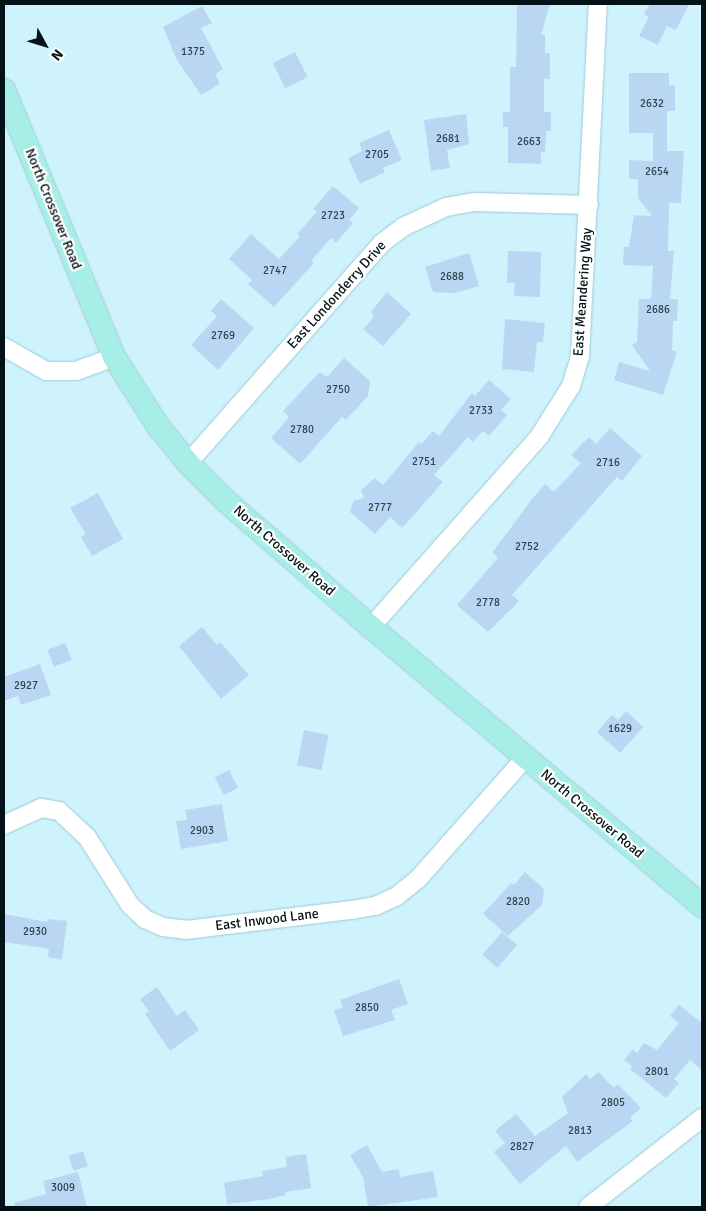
<!DOCTYPE html>
<style>
body{margin:0}
#map{position:relative;width:706px;height:1211px;overflow:hidden;background:#cef3fc;font-family:Signika,sans-serif}
div>[style]{position:absolute}
.building>*{inset:0;background:#b9d7f3;transform-origin:0 0}
.roads{filter:drop-shadow(0 0 1px #9dcad6) drop-shadow(0 0 1px #9dcad6)}
.minor>*{height:18px;margin:-9px;padding:0 9px;transform-origin:9px;border-radius:9px;background:#fff}
.major>*{height:22px;margin:-11px;padding:0 11px;transform-origin:11px;border-radius:11px;background:#a7efe6}
span{translate:-50% -50%;white-space:nowrap;text-align:center;line-height:1.15;-webkit-text-stroke:4.5px #fff;paint-order:stroke}
.number-label{font-size:11px;color:#30434d}
.number-label span{-webkit-text-stroke-width:0}
.street-label{font-size:14px;color:#021216}
.frame{position:absolute;inset:0;border:5px solid #021216;pointer-events:none}
.north{position:absolute;left:20px;top:20px;width:50px;height:50px;-webkit-text-stroke:4px #fff;paint-order:stroke;rotate:129deg;font-size:14px;font-weight:700;line-height:20px;text-align:center;color:#021216}
.north::after{content:'';display:block;margin:auto;width:18px;height:22px;background:#021216;clip-path:polygon(50% 0,100% 100%,50% 72%,0 100%)}
</style>
<div id="map">
<div class="building">
<div style="clip-path:polygon(517px 4px,550px 4px,541px 35px,545px 35px,545px 53px,550px 53px,550px 79px,544px 79px,544px 112px,551px 112px,551px 131px,546px 131px,545px 153px,541px 152px,541px 164px,508px 163px,508px 127px,503px 127px,503px 112px,510px 112px,510px 67px,516px 67px)"></div>
<div style="clip-path:polygon(650px 4px,689px 4px,676px 30px,667px 26px,658px 45px,639px 36px,649px 17px,644px 14px)"></div>
<div style="clip-path:polygon(202px 6px,212px 23px,201px 28px,223px 69px,215px 74px,220px 84px,201px 95px,177px 60px,163px 27px)"></div>
<div style="left:295px;top:52px;width:28px;height:25px;rotate:63deg"></div>
<div style="clip-path:polygon(629px 73px,669px 73px,669px 85px,675px 85px,675px 111px,667px 111px,667px 151px,684px 151px,681px 203px,669px 203px,668px 251px,674px 251px,670px 299px,678px 299px,677px 321px,673px 321px,672px 350px,677px 352px,663px 395px,614px 380px,619px 362px,650px 371px,632px 345px,637px 342px,639px 299px,651px 299px,653px 266px,623px 265px,624px 247px,629px 247px,634px 215px,652px 216px,638px 198px,638px 179px,629px 179px,629px 160px,653px 161px,653px 133px,629px 133px)"></div>
<div style="clip-path:polygon(466px 114px,469px 144px,447px 150px,450px 168px,431px 171px,424px 120px)"></div>
<div style="clip-path:polygon(389px 130px,402px 160px,383px 168px,385px 172px,360px 184px,348px 158px,362px 151px,359px 143px)"></div>
<div style="clip-path:polygon(333px 186px,359px 208px,349px 220px,353px 223px,336px 243px,331px 238px,311px 261px,314px 263px,274px 307px,248px 284px,252px 280px,229px 259px,251px 234px,279px 259px,300px 236px,297px 234px,317px 212px,313px 209px)"></div>
<div style="clip-path:polygon(508px 251px,541px 252px,540px 297px,514px 296px,515px 283px,507px 283px)"></div>
<div style="clip-path:polygon(469px 253px,479px 286px,455px 293px,433px 292px,425px 267px)"></div>
<div style="clip-path:polygon(387px 292px,411px 314px,383px 346px,363px 329px,374px 317px,371px 312px)"></div>
<div style="clip-path:polygon(221px 299px,254px 328px,218px 370px,191px 345px,217px 316px,211px 311px)"></div>
<div style="clip-path:polygon(505px 319px,545px 323px,543px 342px,537px 342px,534px 372px,502px 369px)"></div>
<div style="clip-path:polygon(344px 358px,370px 381px,368px 396px,346px 420px,342px 417px,300px 464px,271px 438px,289px 417px,283px 411px,297px 396px,320px 372px,327px 377px)"></div>
<div style="clip-path:polygon(489px 380px,511px 399px,501px 410px,507px 415px,489px 436px,483px 431px,473px 442px,468px 437px,434px 475px,443px 482px,402px 528px,390px 517px,375px 534px,350px 512px,354px 501px,364px 498px,361px 490px,375px 478px,383px 485px,419px 442px,421px 444px,433px 431px,439px 436px,472px 393px,475px 396px)"></div>
<div style="clip-path:polygon(610px 428px,642px 456px,622px 481px,617px 477px,512px 595px,519px 601px,488px 632px,457px 605px,498px 558px,493px 552px,495px 549px,532px 499px,545px 484px,554px 492px,581px 463px,571px 455px,589px 437px,596px 444px)"></div>
<div style="clip-path:polygon(98px 493px,123px 539px,92px 556px,81px 537px,86px 534px,70px 508px)"></div>
<div style="clip-path:polygon(202px 627px,217px 645px,220px 642px,249px 675px,221px 699px,179px 646px)"></div>
<div style="left:65px;top:643px;width:18px;height:19px;rotate:68deg"></div>
<div style="clip-path:polygon(40px 664px,51px 695px,21px 705px,18px 696px,4px 701px,4px 677px)"></div>
<div style="clip-path:polygon(626px 711px,643px 727px,620px 753px,597px 732px,612px 715px,618px 720px)"></div>
<div style="left:304px;top:730px;width:25px;height:36px;rotate:11deg"></div>
<div style="left:229px;top:770px;width:20px;height:16px;rotate:63deg"></div>
<div style="clip-path:polygon(222px 804px,228px 841px,181px 849px,176px 821px,187px 820px,185px 810px)"></div>
<div style="clip-path:polygon(525px 872px,544px 889px,542px 905px,508px 936px,483px 914px,511px 883px,514px 885px)"></div>
<div style="clip-path:polygon(4px 914px,47px 922px,48px 919px,67px 921px,62px 960px,48px 957px,49px 950px,44px 948px,4px 942px)"></div>
<div style="left:502px;top:932px;width:20px;height:30px;rotate:41deg"></div>
<div style="clip-path:polygon(399px 979px,408px 1004px,391px 1010px,395px 1020px,343px 1036px,334px 1010px,343px 1007px,340px 1000px)"></div>
<div style="clip-path:polygon(157px 987px,177px 1016px,185px 1010px,199px 1030px,170px 1051px,145px 1014px,149px 1011px,140px 999px)"></div>
<div style="clip-path:polygon(679px 1005px,702px 1023px,702px 1070px,690px 1060px,674px 1079px,679px 1083px,666px 1098px,630px 1069px,632px 1066px,624px 1060px,633px 1049px,637px 1053px,644px 1043px,657px 1050px,679px 1023px,670px 1016px)"></div>
<div style="clip-path:polygon(598px 1072px,614px 1088px,618px 1084px,641px 1108px,630px 1118px,633px 1121px,577px 1162px,566px 1146px,520px 1184px,494px 1152px,505px 1143px,495px 1131px,516px 1114px,535px 1136px,568px 1113px,562px 1097px,586px 1074px,590px 1079px)"></div>
<div style="clip-path:polygon(367px 1145px,382px 1172px,399px 1169px,400px 1177px,433px 1171px,438px 1197px,368px 1207px,363px 1177px,350px 1155px)"></div>
<div style="left:83px;top:1151px;width:16px;height:15px;rotate:72deg"></div>
<div style="clip-path:polygon(306px 1154px,311px 1188px,285px 1192px,285px 1195px,270px 1199px,227px 1204px,224px 1183px,263px 1176px,262px 1171px,287px 1167px,286px 1157px)"></div>
<div style="clip-path:polygon(78px 1172px,87px 1207px,15px 1207px,14px 1203px,46px 1194px,43px 1181px)"></div>
</div>
<div class="roads">
<div class="minor">
<div style="left:4px;top:347px;width:48px;rotate:29.7deg"></div>
<div style="left:46px;top:371px;width:30px"></div>
<div style="left:76px;top:371px;width:40px;rotate:-20.2deg"></div>
<div style="left:188px;top:463px;width:293px;rotate:-48.6deg"></div>
<div style="left:382px;top:243px;width:26px;rotate:-37deg"></div>
<div style="left:403px;top:227px;width:47px;rotate:-24.9deg"></div>
<div style="left:446px;top:207px;width:29px;rotate:-10deg"></div>
<div style="left:475px;top:202px;width:114px;rotate:1.5deg"></div>
<div style="left:371px;top:627px;width:254px;rotate:-48.5deg"></div>
<div style="left:539px;top:437px;width:60px;rotate:-57.9deg"></div>
<div style="left:571px;top:386px;width:31px;rotate:-73deg"></div>
<div style="left:580px;top:356px;width:352px;rotate:-87.1deg"></div>
<div style="left:4px;top:825px;width:41px;rotate:-24.7deg"></div>
<div style="left:41px;top:808px;width:18px;rotate:9deg"></div>
<div style="left:59px;top:811px;width:38px;rotate:43deg"></div>
<div style="left:87px;top:837px;width:80px;rotate:57.7deg"></div>
<div style="left:130px;top:905px;width:21px;rotate:43deg"></div>
<div style="left:145px;top:919px;width:20px;rotate:24deg"></div>
<div style="left:163px;top:927px;width:23px;rotate:7deg"></div>
<div style="left:186px;top:930px;width:167px;rotate:-6.9deg"></div>
<div style="left:352px;top:910px;width:23px;rotate:-10deg"></div>
<div style="left:375px;top:906px;width:24px;rotate:-24deg"></div>
<div style="left:397px;top:896px;width:27px;rotate:-39deg"></div>
<div style="left:418px;top:879px;width:163px;rotate:-48.5deg"></div>
<div style="left:588px;top:1207px;width:145px;rotate:-38deg"></div>
</div>
<div class="major">
<div style="left:4px;top:90px;width:289px;rotate:67.6deg"></div>
<div style="left:114px;top:357px;width:82px;rotate:57.5deg"></div>
<div style="left:158px;top:426px;width:48px;rotate:51deg"></div>
<div style="left:188px;top:463px;width:57px;rotate:45deg"></div>
<div style="left:228px;top:503px;width:189px;rotate:40.9deg"></div>
<div style="left:371px;top:627px;width:433px;rotate:40.1deg"></div>
</div>
</div>
<div class="number-label">
<span style="left:193px;top:52px">1375</span>
<span style="left:652px;top:104px">2632</span>
<span style="left:448px;top:139px">2681</span>
<span style="left:529px;top:142px">2663</span>
<span style="left:377px;top:155px">2705</span>
<span style="left:657px;top:172px">2654</span>
<span style="left:333px;top:216px">2723</span>
<span style="left:275px;top:271px">2747</span>
<span style="left:452px;top:277px">2688</span>
<span style="left:658px;top:310px">2686</span>
<span style="left:223px;top:336px">2769</span>
<span style="left:338px;top:390px">2750</span>
<span style="left:481px;top:411px">2733</span>
<span style="left:302px;top:430px">2780</span>
<span style="left:424px;top:462px">2751</span>
<span style="left:608px;top:463px">2716</span>
<span style="left:380px;top:508px">2777</span>
<span style="left:527px;top:547px">2752</span>
<span style="left:488px;top:603px">2778</span>
<span style="left:26px;top:686px">2927</span>
<span style="left:620px;top:729px">1629</span>
<span style="left:202px;top:831px">2903</span>
<span style="left:518px;top:902px">2820</span>
<span style="left:35px;top:932px">2930</span>
<span style="left:367px;top:1008px">2850</span>
<span style="left:657px;top:1072px">2801</span>
<span style="left:613px;top:1103px">2805</span>
<span style="left:580px;top:1131px">2813</span>
<span style="left:522px;top:1147px">2827</span>
<span style="left:63px;top:1188px">3009</span>
</div>
<div class="street-label">
<span style="left:53px;top:209px;rotate:68deg">North Crossover Road</span>
<span style="left:583px;top:292px;rotate:-86deg">East Meandering Way</span>
<span style="left:337px;top:295px;rotate:-48deg">East Londonderry Drive</span>
<span style="left:284px;top:551px;rotate:41deg">North Crossover Road</span>
<span style="left:592px;top:814px;rotate:40deg">North Crossover Road</span>
<span style="left:267px;top:920px;rotate:-7deg">East Inwood Lane</span>
</div>
<div class="frame"></div>
<div class="north">N</div>
</div>
